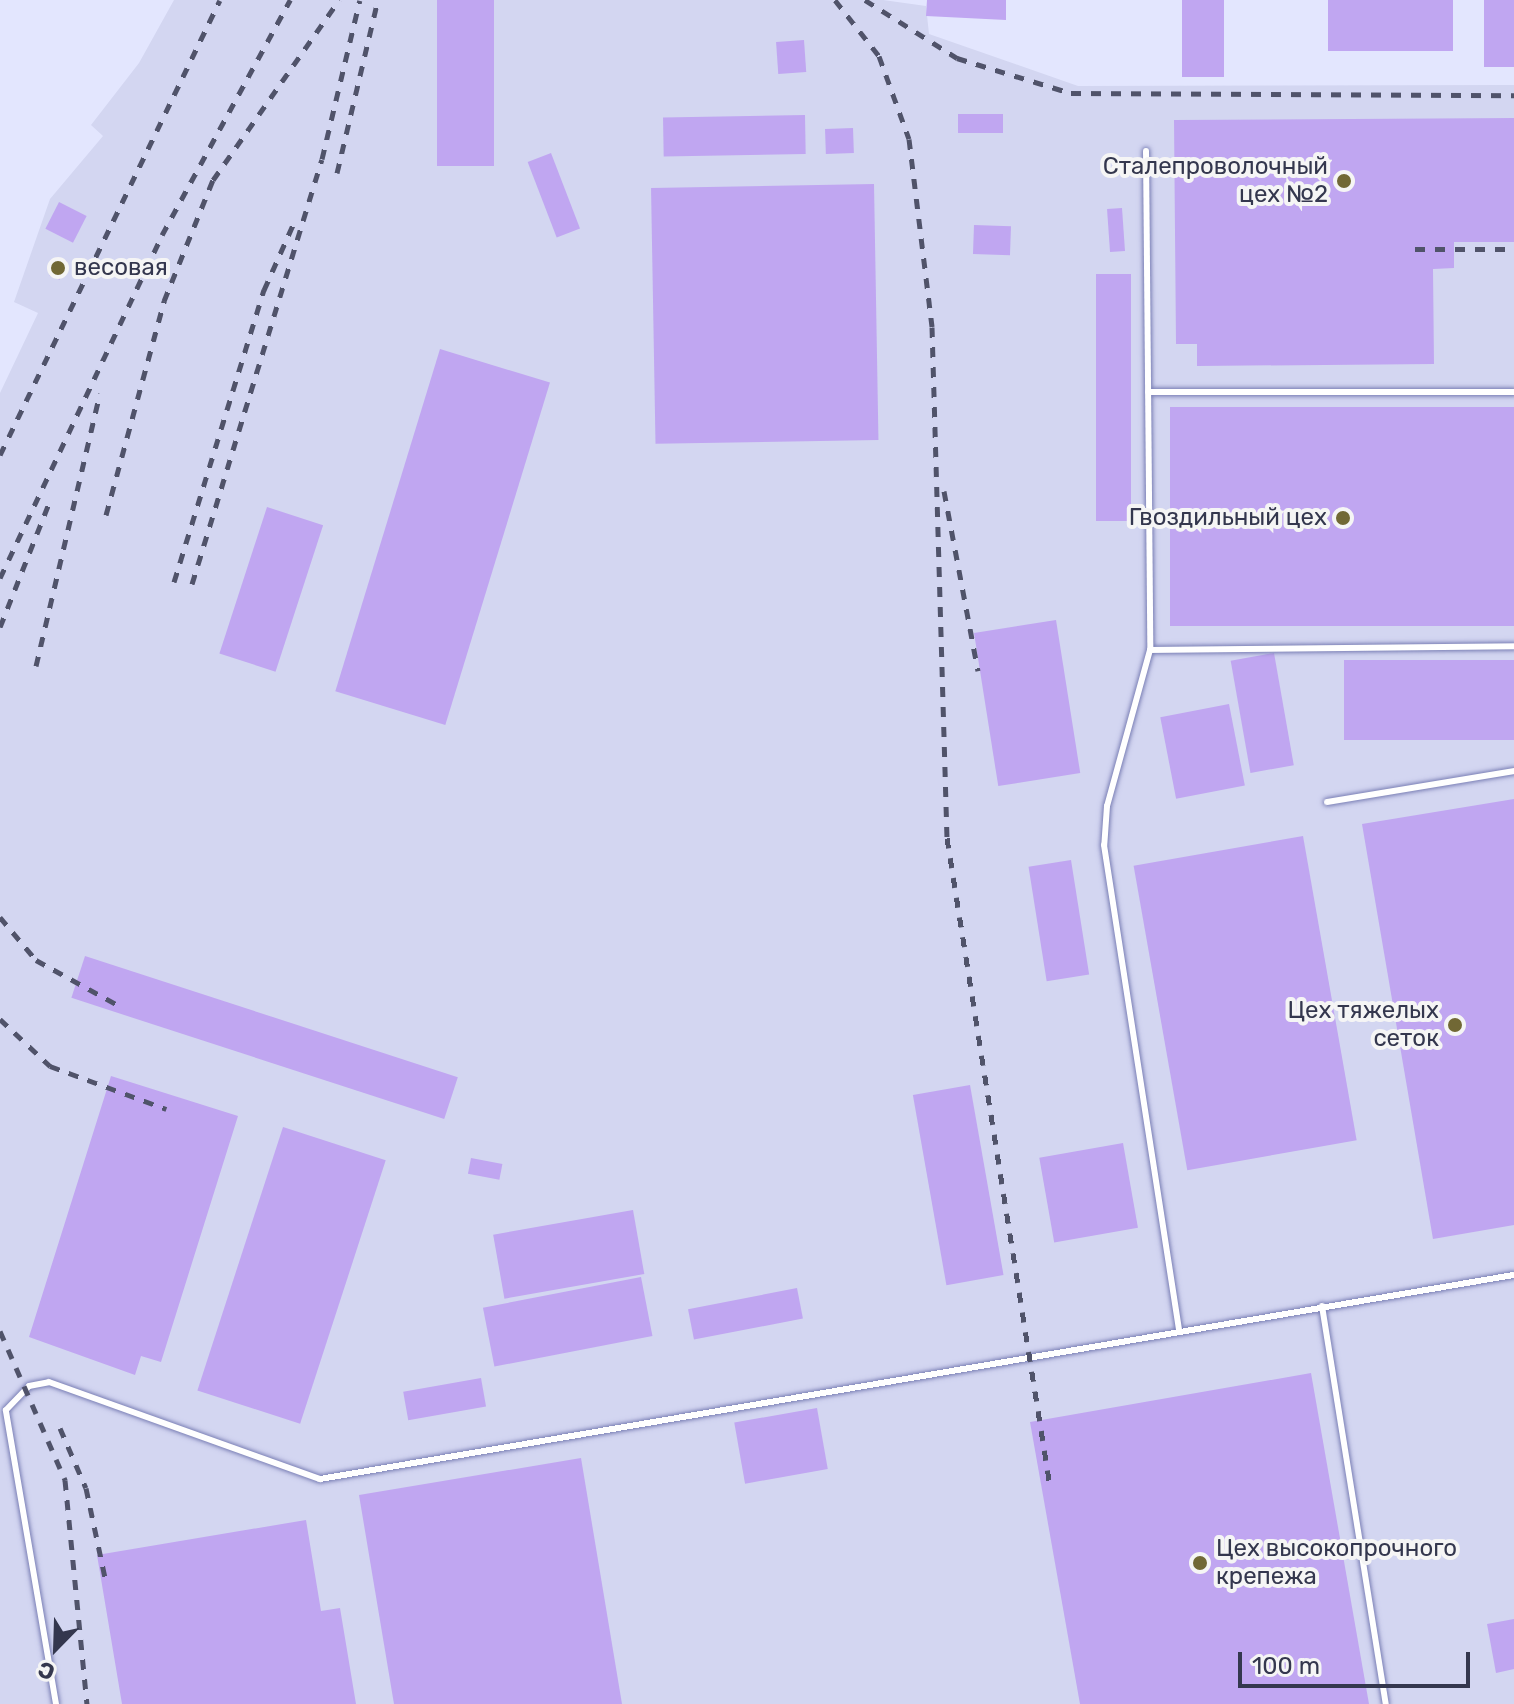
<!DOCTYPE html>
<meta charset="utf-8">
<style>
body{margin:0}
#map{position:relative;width:1514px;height:1704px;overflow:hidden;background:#e3e6fe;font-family:Rubik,sans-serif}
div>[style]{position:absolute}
.built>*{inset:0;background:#d3d6f1}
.building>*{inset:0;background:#c0a6f1;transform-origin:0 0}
.roads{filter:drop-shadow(0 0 2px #7a7fb5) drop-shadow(0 0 2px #7a7fb5)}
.service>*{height:6px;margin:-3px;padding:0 3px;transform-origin:3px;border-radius:3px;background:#fff}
.rail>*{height:5px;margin-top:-2.5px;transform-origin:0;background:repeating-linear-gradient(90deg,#50536a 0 10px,transparent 0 20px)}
.dots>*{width:22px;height:22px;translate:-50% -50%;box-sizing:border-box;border:4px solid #f5f5f5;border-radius:50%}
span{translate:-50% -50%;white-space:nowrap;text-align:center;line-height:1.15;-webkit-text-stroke:8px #f5f5f5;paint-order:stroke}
.poi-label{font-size:24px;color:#34374e}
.right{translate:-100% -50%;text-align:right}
.left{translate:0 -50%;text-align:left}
.north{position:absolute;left:16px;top:1608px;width:80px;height:80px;-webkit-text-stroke:6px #f5f5f5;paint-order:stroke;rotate:203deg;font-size:22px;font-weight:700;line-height:32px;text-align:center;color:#34374e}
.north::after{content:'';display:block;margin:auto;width:28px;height:36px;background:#34374e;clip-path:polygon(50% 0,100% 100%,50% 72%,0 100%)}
.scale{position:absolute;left:1238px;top:1652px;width:232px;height:36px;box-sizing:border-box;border:4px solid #34374e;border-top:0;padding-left:10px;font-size:24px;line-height:28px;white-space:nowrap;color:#34374e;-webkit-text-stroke:6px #f5f5f5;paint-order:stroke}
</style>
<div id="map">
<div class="built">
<div style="clip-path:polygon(174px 0,883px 0,926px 6px,929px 34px,1078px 86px,1514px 85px,1514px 1704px,0 1704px,0 393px,38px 313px,14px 302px,50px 199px,103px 136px,91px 125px,139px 63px)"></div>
</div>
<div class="building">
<div style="left:437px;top:0;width:57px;height:166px"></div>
<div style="clip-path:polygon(927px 0,1006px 0,1006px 20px,926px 16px)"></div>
<div style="left:1182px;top:0;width:42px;height:77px"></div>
<div style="left:1328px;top:0;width:125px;height:51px"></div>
<div style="left:1514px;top:0;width:67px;height:30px;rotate:90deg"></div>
<div style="left:804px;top:40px;width:32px;height:28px;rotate:86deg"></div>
<div style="left:1003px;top:114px;width:19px;height:45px;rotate:90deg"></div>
<div style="left:805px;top:115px;width:39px;height:142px;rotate:89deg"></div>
<div style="clip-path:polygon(1514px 118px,1514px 242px,1454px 242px,1454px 268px,1433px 269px,1434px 364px,1197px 366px,1197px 344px,1176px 344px,1174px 120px)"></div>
<div style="left:853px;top:128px;width:25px;height:28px;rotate:88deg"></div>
<div style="left:551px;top:153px;width:81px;height:25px;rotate:69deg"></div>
<div style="left:874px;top:184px;width:256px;height:223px;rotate:89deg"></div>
<div style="left:59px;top:202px;width:31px;height:30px;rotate:27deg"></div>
<div style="left:1122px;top:208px;width:43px;height:15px;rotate:86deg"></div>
<div style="left:974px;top:225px;width:37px;height:29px;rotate:2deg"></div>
<div style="left:57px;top:257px;width:11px;height:20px;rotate:22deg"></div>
<div style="left:1096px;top:274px;width:35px;height:247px"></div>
<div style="left:440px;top:349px;width:115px;height:358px;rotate:17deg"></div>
<div style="left:1514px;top:407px;width:219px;height:344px;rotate:90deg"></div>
<div style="left:267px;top:507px;width:59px;height:154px;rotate:18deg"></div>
<div style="left:1056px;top:620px;width:155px;height:83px;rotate:81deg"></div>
<div style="left:1274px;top:653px;width:114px;height:44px;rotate:80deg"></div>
<div style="left:1514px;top:660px;width:80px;height:170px;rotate:90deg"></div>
<div style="left:1229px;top:704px;width:83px;height:70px;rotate:79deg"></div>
<div style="clip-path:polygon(1514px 799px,1514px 1225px,1433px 1239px,1362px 824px)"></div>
<div style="left:1303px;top:836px;width:309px;height:172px;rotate:80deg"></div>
<div style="left:1071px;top:860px;width:116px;height:43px;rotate:81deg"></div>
<div style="left:85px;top:956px;width:392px;height:44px;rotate:18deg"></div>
<div style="clip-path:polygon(111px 1076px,238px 1116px,161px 1362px,141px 1356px,135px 1375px,29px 1337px)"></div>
<div style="left:970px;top:1085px;width:193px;height:58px;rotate:80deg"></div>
<div style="left:283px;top:1127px;width:108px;height:277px;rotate:18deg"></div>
<div style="left:1123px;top:1143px;width:86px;height:85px;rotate:80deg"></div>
<div style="left:471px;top:1158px;width:32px;height:16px;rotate:11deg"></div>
<div style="left:633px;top:1210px;width:65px;height:142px;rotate:80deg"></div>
<div style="left:641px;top:1277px;width:60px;height:161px;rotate:79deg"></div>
<div style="left:797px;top:1288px;width:31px;height:111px;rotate:79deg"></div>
<div style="clip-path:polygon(1311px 1373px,1369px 1704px,1080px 1704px,1030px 1422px)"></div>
<div style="left:481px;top:1378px;width:29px;height:79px;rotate:80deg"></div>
<div style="left:817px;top:1408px;width:62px;height:84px;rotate:80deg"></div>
<div style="clip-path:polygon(581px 1458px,622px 1704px,394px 1704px,359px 1495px)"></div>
<div style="clip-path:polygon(306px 1520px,321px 1611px,340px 1608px,356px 1704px,122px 1704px,97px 1555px)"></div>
<div style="clip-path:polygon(1514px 1619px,1514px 1669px,1496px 1673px,1487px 1624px)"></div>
</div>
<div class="roads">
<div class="service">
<div style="left:1146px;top:151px;width:499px;rotate:89.5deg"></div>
<div style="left:1150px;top:650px;width:162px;rotate:105.4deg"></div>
<div style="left:1107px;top:806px;width:39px;rotate:94deg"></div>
<div style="left:1104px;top:845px;width:490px;rotate:81.2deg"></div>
<div style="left:1148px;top:392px;width:366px"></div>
<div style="left:1150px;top:650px;width:364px;rotate:-0.6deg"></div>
<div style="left:1327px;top:802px;width:190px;rotate:-9.4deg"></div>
<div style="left:1322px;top:1306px;width:403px;rotate:80.9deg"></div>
<div style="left:56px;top:1704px;width:298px;rotate:-99.7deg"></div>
<div style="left:6px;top:1410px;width:33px;rotate:-46deg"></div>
<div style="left:29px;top:1386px;width:20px;rotate:-11deg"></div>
<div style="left:49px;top:1382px;width:288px;rotate:19.7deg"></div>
<div style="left:320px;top:1479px;width:1211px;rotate:-9.7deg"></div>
</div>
</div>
<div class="rail">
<div style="left:835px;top:0;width:71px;rotate:51.8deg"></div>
<div style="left:879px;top:56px;width:88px;rotate:70.1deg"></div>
<div style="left:909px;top:139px;width:189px;rotate:83deg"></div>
<div style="left:932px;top:327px;width:511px;rotate:88.32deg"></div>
<div style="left:947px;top:838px;width:650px;rotate:80.97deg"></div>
<div style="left:865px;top:0;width:109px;rotate:32.2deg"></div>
<div style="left:957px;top:58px;width:119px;rotate:17.1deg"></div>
<div style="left:1071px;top:93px;width:443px;rotate:0.3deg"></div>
<div style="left:337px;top:173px;width:178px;rotate:-76.7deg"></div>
<div style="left:1415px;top:249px;width:99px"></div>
<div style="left:0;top:455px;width:505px;rotate:-64.2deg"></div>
<div style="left:944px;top:491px;width:183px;rotate:79.3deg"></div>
<div style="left:106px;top:515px;width:222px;rotate:-74.8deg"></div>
<div style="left:164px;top:301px;width:131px;rotate:-68deg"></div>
<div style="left:213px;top:180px;width:220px;rotate:-55deg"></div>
<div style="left:0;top:578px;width:379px;rotate:-64.7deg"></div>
<div style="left:162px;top:235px;width:268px;rotate:-61.4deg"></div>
<div style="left:174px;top:582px;width:306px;rotate:-72.9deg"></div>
<div style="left:264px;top:290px;width:71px;rotate:-66deg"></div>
<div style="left:192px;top:584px;width:444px;rotate:-73deg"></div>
<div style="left:322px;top:159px;width:163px;rotate:-76.6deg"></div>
<div style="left:0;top:627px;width:139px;rotate:-68.4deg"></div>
<div style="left:36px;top:666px;width:280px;rotate:-76.8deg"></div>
<div style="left:0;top:917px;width:56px;rotate:50.1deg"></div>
<div style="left:36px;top:960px;width:91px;rotate:28.8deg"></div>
<div style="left:0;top:1019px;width:69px;rotate:43.2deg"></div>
<div style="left:50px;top:1066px;width:124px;rotate:20.3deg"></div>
<div style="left:0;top:1331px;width:163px;rotate:66.4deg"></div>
<div style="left:65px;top:1480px;width:225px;rotate:84.4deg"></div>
<div style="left:60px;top:1428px;width:65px;rotate:66.6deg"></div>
<div style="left:86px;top:1488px;width:96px;rotate:78deg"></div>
</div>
<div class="dots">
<div style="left:1344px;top:181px;background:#716835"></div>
<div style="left:58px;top:268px;background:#716835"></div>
<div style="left:1343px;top:518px;background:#716835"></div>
<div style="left:1455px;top:1025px;background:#716835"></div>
<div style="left:1200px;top:1563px;background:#716835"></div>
</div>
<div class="poi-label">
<span class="right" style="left:1328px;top:181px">Сталепроволочный<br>цех №2</span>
<span class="left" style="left:74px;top:268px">весовая</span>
<span class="right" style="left:1327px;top:518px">Гвоздильный цех</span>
<span class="right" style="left:1439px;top:1025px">Цех тяжелых<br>сеток</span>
<span class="left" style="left:1216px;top:1563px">Цех высокопрочного<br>крепежа</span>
</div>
<div class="north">С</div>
<div class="scale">100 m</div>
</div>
